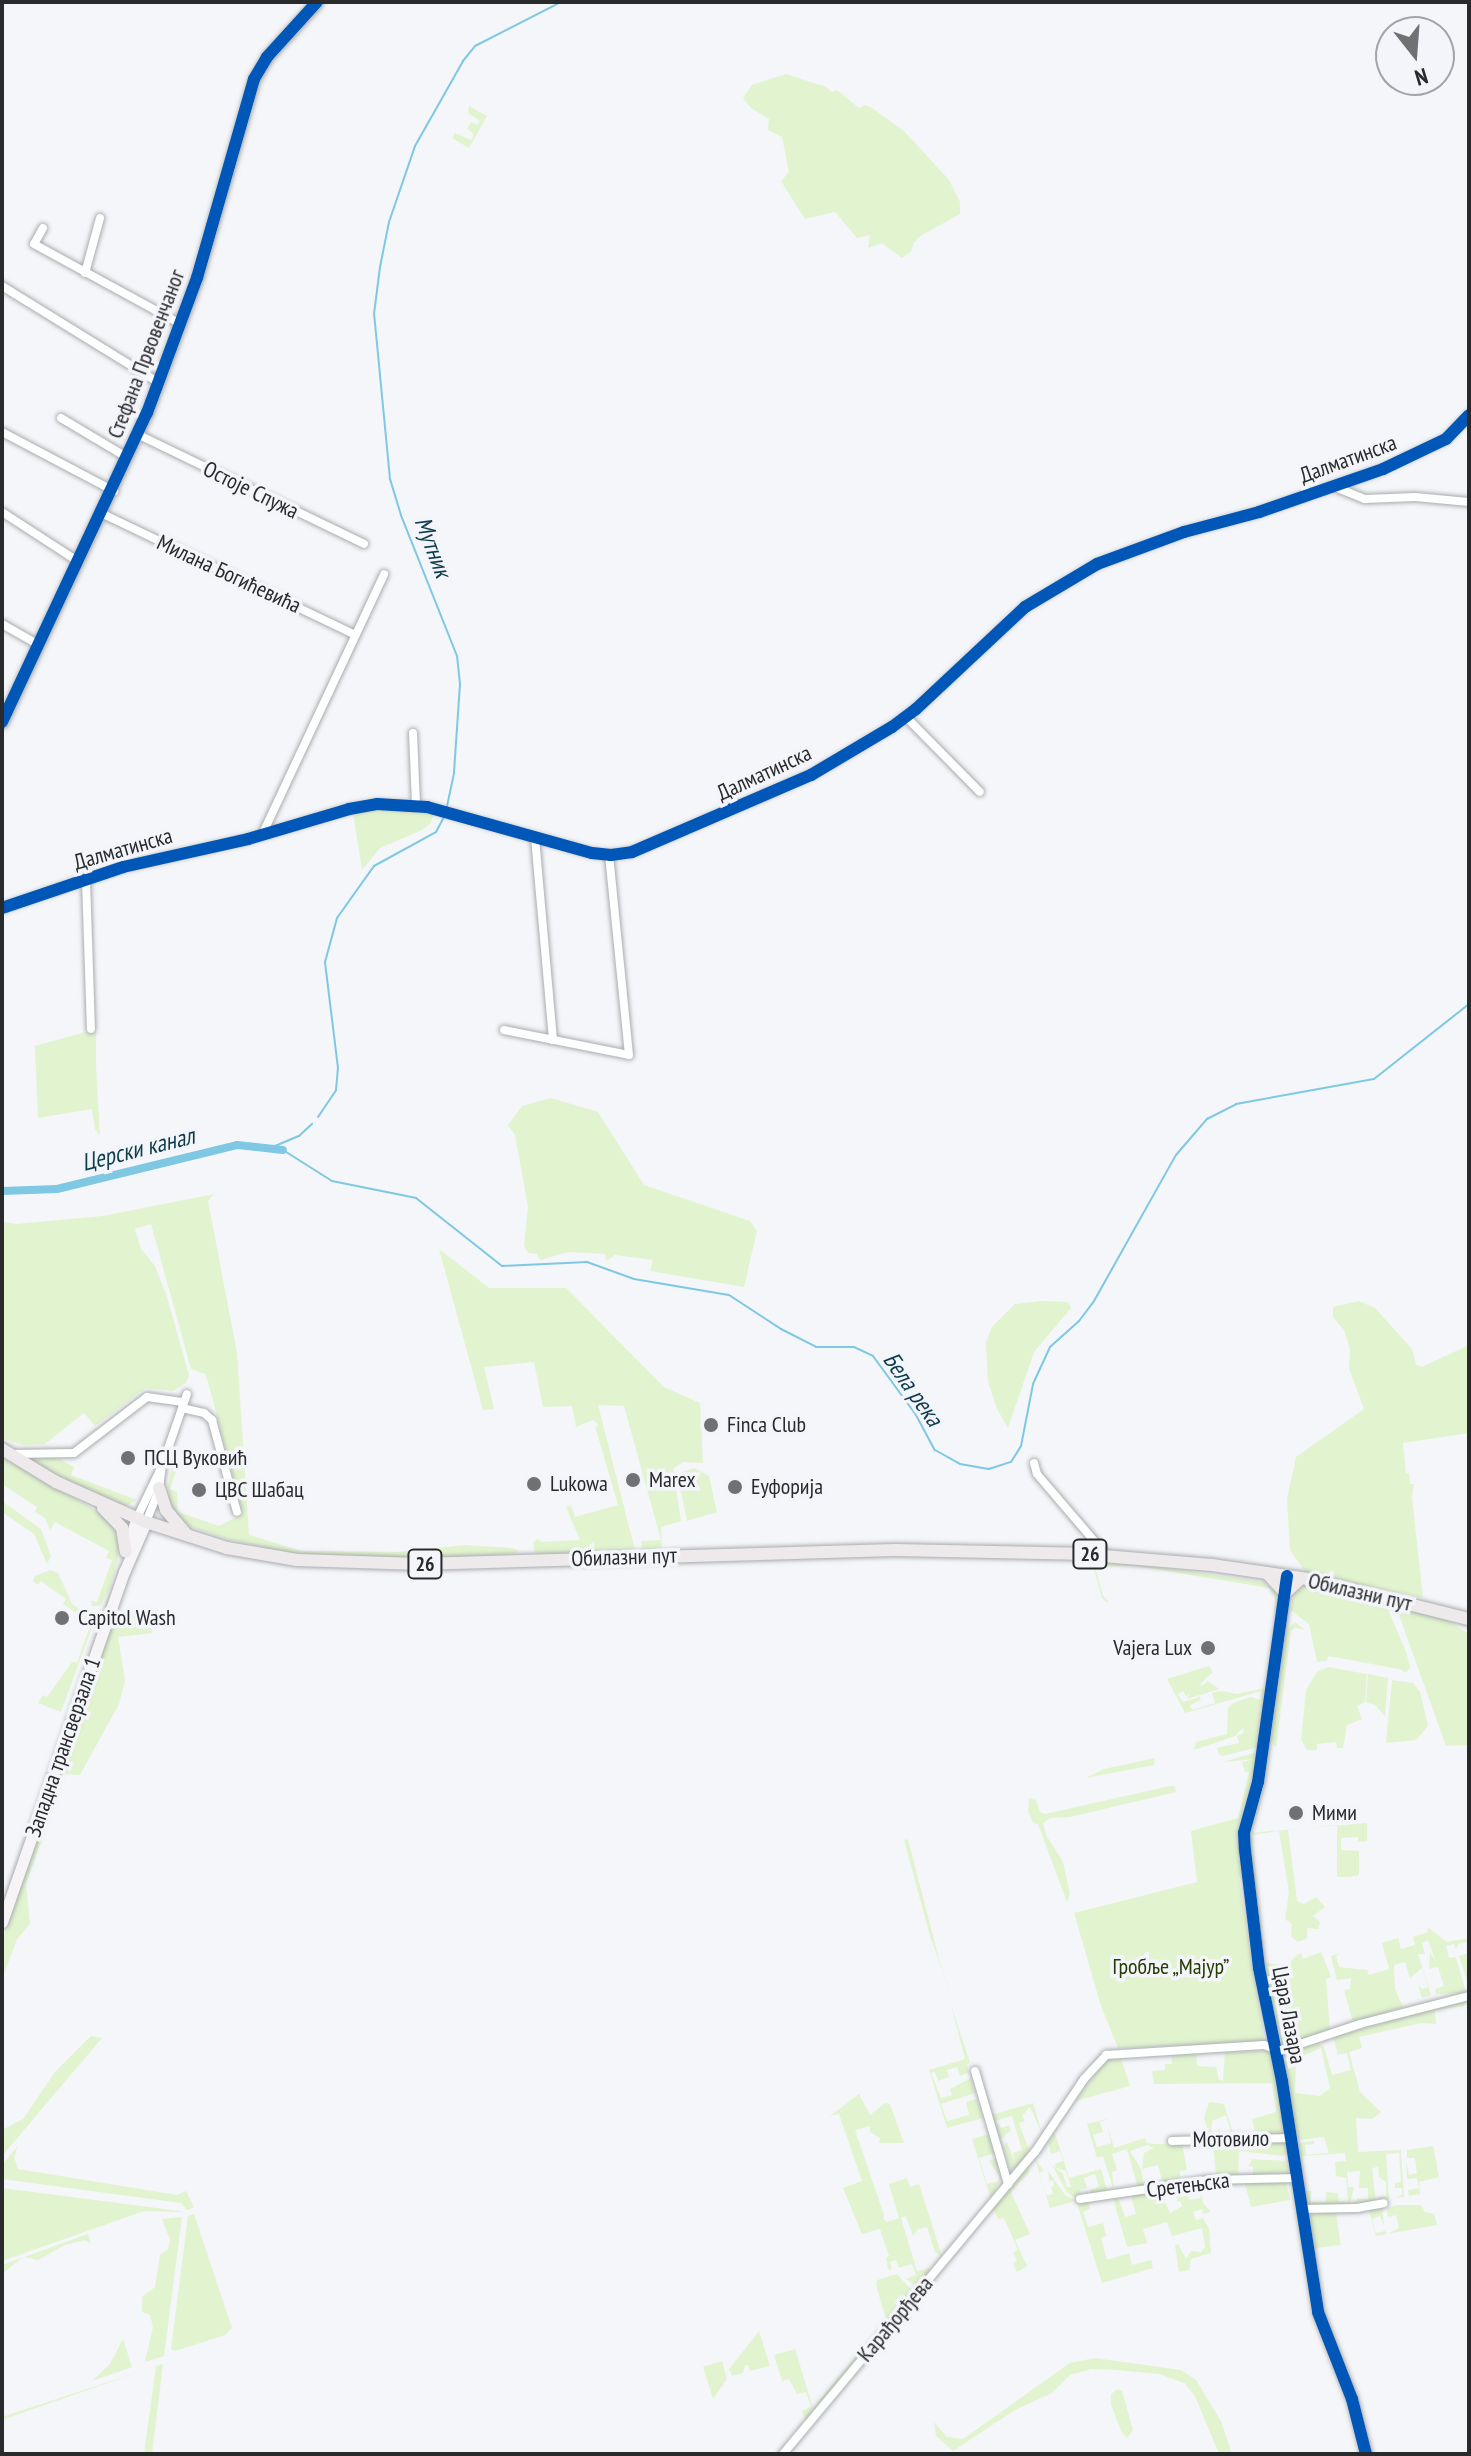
<!DOCTYPE html>
<meta charset="utf-8">
<style>
body{margin:0}
#map{position:relative;width:1471px;height:2456px;overflow:hidden;background:#f4f6f9;font-family:"PT Sans Narrow",sans-serif}
div>[style]{position:absolute}
.green>*{inset:0;background:#e1f4cf;transform-origin:0 0}
.stream>*{height:2px;margin:-1px;padding:0 1px;transform-origin:1px;border-radius:1px;background:#7ec8e3}
.canal>*{height:8px;margin:-4px;padding:0 4px;transform-origin:4px;border-radius:4px;background:#7ec8e3}
.roads{filter:drop-shadow(0 0 2px #aaacae) drop-shadow(0 0 2px #aaacae)}
.street>*{height:8px;margin:-4px;padding:0 4px;transform-origin:4px;border-radius:4px;background:#fdfefe}
.secondary>*{height:11px;margin:-5.5px;padding:0 5.5px;transform-origin:5.5px;border-radius:5.5px;background:#f6f4f6}
.primary>*{height:12px;margin:-6px;padding:0 6px;transform-origin:6px;border-radius:6px;background:#eeeaec}
.cycleway>*{height:12px;margin:-6px;padding:0 6px;transform-origin:6px;border-radius:6px;background:#0057b8}
.dots>*{width:22px;height:22px;translate:-50% -50%;box-sizing:border-box;border:4px solid #f3f5fa;border-radius:50%}
span{translate:-50% -50%;white-space:nowrap;text-align:center;line-height:1.15;-webkit-text-stroke:7px #f3f5fa;paint-order:stroke}
.shield-label span{padding:2px 6px;background:#f3f5fa;border:2px solid;border-radius:6px;-webkit-text-stroke-width:0}
.shield-label{font-size:20px;color:#292a2b;font-weight:700}
.street-label{font-size:22px;color:#292a2b}
.poi-label{font-size:22px;color:#292a2b}
.left{translate:0 -50%;text-align:left}
.right{translate:-100% -50%;text-align:right}
.park-label{font-size:22px;color:#273c02}
.water-label{font-size:24px;color:#0d3c4c;font-style:italic}
.frame{position:absolute;inset:0;border:4px solid #292a2b;pointer-events:none}
.north{position:absolute;left:1375px;top:16px;width:80px;height:80px;box-sizing:border-box;background:#f3f5fa;border:2px solid #a2a4a7;border-radius:50%;rotate:163deg;font-size:22px;font-weight:700;line-height:32px;text-align:center;color:#292a2b}
.north::after{content:'';display:block;margin:auto;width:28px;height:36px;background:#707173;clip-path:polygon(50% 0,100% 100%,50% 72%,0 100%)}
</style>
<div id="map">
<div class="green">
<div style="clip-path:polygon(786px 74px,826px 87px,832px 92px,837px 90px,859px 108px,865px 105px,872px 108px,904px 131px,949px 180px,960px 202px,960px 214px,922px 235px,914px 242px,911px 252px,902px 258px,882px 243px,868px 248px,870px 235px,857px 238px,835px 212px,805px 219px,781px 181px,789px 172px,782px 137px,768px 130px,769px 119px,751px 108px,743px 98px,752px 85px)"></div>
<div style="clip-path:polygon(469px 106px,487px 116px,469px 148px,452px 138px,455px 133px,471px 140px,474px 134px,467px 129px,471px 122px,477px 125px,480px 121px,468px 113px)"></div>
<div style="clip-path:polygon(395px 808px,434px 813px,431px 823px,422px 830px,380px 848px,362px 870px,353px 813px)"></div>
<div style="clip-path:polygon(96px 1029px,96px 1066px,100px 1136px,95px 1129px,92px 1109px,38px 1118px,35px 1046px)"></div>
<div style="clip-path:polygon(551px 1098px,598px 1112px,644px 1185px,750px 1221px,757px 1231px,744px 1287px,650px 1271px,653px 1260px,615px 1255px,606px 1261px,605px 1254px,568px 1252px,540px 1260px,537px 1254px,528px 1253px,524px 1246px,528px 1207px,515px 1135px,508px 1125px,522px 1106px)"></div>
<div style="clip-path:polygon(214px 1194px,208px 1201px,237px 1353px,249px 1535px,302px 1551px,397px 1552px,465px 1545px,512px 1548px,519px 1551px,516px 1553px,480px 1558px,318px 1558px,230px 1540px,185px 1525px,169px 1502px,167px 1492px,173px 1458px,185px 1467px,178px 1466px,170px 1489px,177px 1492px,178px 1512px,219px 1526px,243px 1514px,208px 1382px,205px 1374px,191px 1369px,151px 1224px,135px 1229px,141px 1249px,155px 1266px,167px 1297px,189px 1375px,186px 1383px,173px 1391px,145px 1388px,95px 1426px,84px 1413px,45px 1444px,24px 1445px,2px 1438px,2px 1222px,16px 1224px,103px 1216px)"></div>
<div style="clip-path:polygon(439px 1249px,489px 1288px,566px 1288px,664px 1387px,700px 1403px,703px 1463px,683px 1462px,673px 1469px,681px 1521px,661px 1527px,662px 1550px,642px 1549px,641px 1541px,661px 1540px,624px 1406px,598px 1405px,635px 1550px,543px 1555px,535px 1552px,533px 1543px,537px 1539px,542px 1542px,580px 1540px,566px 1507px,571px 1506px,575px 1517px,618px 1505px,595px 1426px,598px 1427px,598px 1424px,593px 1420px,576px 1427px,572px 1406px,543px 1407px,534px 1362px,484px 1367px,494px 1409px,483px 1410px)"></div>
<div style="clip-path:polygon(1041px 1301px,1068px 1302px,1071px 1308px,1034px 1352px,1008px 1428px,997px 1409px,988px 1381px,986px 1342px,992px 1327px,1015px 1304px)"></div>
<div style="clip-path:polygon(1359px 1301px,1375px 1308px,1412px 1349px,1416px 1365px,1422px 1367px,1469px 1345px,1469px 1433px,1403px 1443px,1406px 1473px,1409px 1473px,1410px 1484px,1414px 1484px,1412px 1497px,1423px 1598px,1306px 1573px,1290px 1550px,1287px 1499px,1296px 1457px,1364px 1409px,1349px 1368px,1350px 1349px,1344px 1330px,1333px 1317px,1333px 1307px)"></div>
<div style="clip-path:polygon(54px 1456px,74px 1467px,71px 1475px,137px 1500px,126px 1506px,115px 1503px,25px 1459px)"></div>
<div style="clip-path:polygon(2px 1458px,109px 1518px,118px 1539px,118px 1559px,110px 1589px,100px 1606px,92px 1606px,91px 1601px,97px 1602px,112px 1560px,106px 1558px,109px 1551px,55px 1522px,50px 1530px,45px 1518px,35px 1512px,37px 1507px,2px 1484px)"></div>
<div style="clip-path:polygon(694px 1468px,709px 1476px,717px 1512px,687px 1521px,677px 1474px)"></div>
<div style="clip-path:polygon(2px 1501px,41px 1529px,51px 1556px,47px 1564px,34px 1534px,2px 1512px)"></div>
<div style="clip-path:polygon(1092px 1562px,1152px 1566px,1264px 1582px,1280px 1595px,1278px 1619px,1274px 1615px,1275px 1599px,1269px 1588px,1136px 1566px,1095px 1567px,1103px 1596px,1109px 1602px,1106px 1602px,1102px 1598px)"></div>
<div style="clip-path:polygon(50px 1570px,58px 1573px,72px 1604px,95px 1619px,61px 1712px,38px 1703px,43px 1695px,47px 1697px,72px 1662px,77px 1663px,91px 1623px,63px 1604px,66px 1599px,41px 1581px,37px 1585px,33px 1581px,35px 1576px)"></div>
<div style="clip-path:polygon(1307px 1585px,1384px 1600px,1406px 1652px,1410px 1667px,1406px 1673px,1399px 1669px,1329px 1656px,1326px 1661px,1317px 1662px,1309px 1624px,1290px 1610px,1295px 1590px)"></div>
<div style="clip-path:polygon(1400px 1607px,1442px 1617px,1469px 1634px,1469px 1745px,1446px 1746px,1399px 1615px)"></div>
<div style="clip-path:polygon(133px 1613px,147px 1621px,153px 1633px,118px 1637px,125px 1681px,119px 1704px,80px 1775px,65px 1774px,26px 1884px,30px 1924px,17px 1939px,2px 1979px,2px 1941px,115px 1615px)"></div>
<div style="clip-path:polygon(1295px 1622px,1305px 1630px,1295px 1628px,1291px 1631px,1276px 1747px,1268px 1739px,1286px 1630px)"></div>
<div style="clip-path:polygon(1209px 1666px,1213px 1672px,1200px 1684px,1202px 1686px,1208px 1681px,1219px 1689px,1187px 1699px,1190px 1694px,1186px 1696px,1183px 1691px,1178px 1694px,1183px 1702px,1200px 1697px,1201px 1700px,1190px 1705px,1192px 1710px,1215px 1703px,1212px 1693px,1222px 1691px,1237px 1694px,1265px 1688px,1258px 1747px,1223px 1756px,1219px 1754px,1217px 1748px,1239px 1743px,1237px 1736px,1244px 1733px,1243px 1728px,1235px 1736px,1194px 1750px,1196px 1742px,1227px 1734px,1228px 1708px,1233px 1703px,1251px 1697px,1260px 1700px,1261px 1691px,1185px 1713px,1167px 1679px)"></div>
<div style="clip-path:polygon(1328px 1667px,1367px 1674px,1365px 1702px,1357px 1706px,1362px 1719px,1347px 1725px,1343px 1748px,1337px 1748px,1336px 1742px,1317px 1744px,1317px 1750px,1307px 1750px,1301px 1740px,1306px 1690px,1317px 1672px)"></div>
<div style="clip-path:polygon(1368px 1674px,1388px 1678px,1385px 1716px,1375px 1705px,1366px 1702px)"></div>
<div style="clip-path:polygon(1392px 1680px,1413px 1683px,1420px 1692px,1428px 1726px,1416px 1740px,1386px 1743px)"></div>
<div style="clip-path:polygon(1256px 1752px,1254px 1775px,1239px 1828px,1242px 1877px,1239px 1878px,1264px 2038px,1261px 2042px,1118px 2048px,1101px 2006px,1074px 1913px,1197px 1882px,1191px 1831px,1238px 1818px,1249px 1772px,1245px 1772px,1242px 1762px,1254px 1759px,1224px 1762px)"></div>
<div style="clip-path:polygon(1155px 1758px,1154px 1765px,1086px 1778px,1104px 1769px)"></div>
<div style="clip-path:polygon(1170px 1786px,1175px 1786px,1176px 1792px,1070px 1817px,1050px 1818px,1043px 1823px,1046px 1835px,1063px 1862px,1070px 1894px,1067px 1902px,1038px 1824px,1033px 1823px,1028px 1811px,1029px 1798px,1036px 1800px,1040px 1812px,1045px 1814px)"></div>
<div style="clip-path:polygon(1367px 1823px,1367px 1841px,1358px 1842px,1358px 1837px,1341px 1838px,1341px 1850px,1359px 1851px,1359px 1875px,1350px 1877px,1337px 1877px,1337px 1825px,1288px 1830px,1297px 1901px,1304px 1904px,1316px 1897px,1325px 1907px,1313px 1916px,1320px 1922px,1318px 1929px,1307px 1928px,1307px 1938px,1298px 1942px,1291px 1937px,1292px 1924px,1285px 1919px,1289px 1892px,1279px 1831px,1252px 1835px,1265px 1963px,1287px 1965px,1298px 1954px,1301px 1953px,1303px 1959px,1321px 1952px,1331px 1977px,1326px 1979px,1330px 2030px,1282px 2047px,1278px 2044px,1257px 1935px,1250px 1833px)"></div>
<div style="clip-path:polygon(908px 1839px,939px 1959px,952px 1997px,930px 1936px,904px 1840px)"></div>
<div style="clip-path:polygon(1427px 1927px,1447px 1942px,1469px 1938px,1469px 1986px,1459px 1956px,1469px 1953px,1466px 1942px,1458px 1944px,1456px 1949px,1454px 1944px,1446px 1946px,1449px 1958px,1456px 1957px,1466px 1993px,1436px 1994px,1435px 1989px,1444px 1986px,1438px 1967px,1429px 1969px,1430px 1952px,1436px 1962px,1428px 1940px,1422px 1943px,1425px 1954px,1418px 1954px,1431px 1995px,1422px 1998px,1418px 1985px,1422px 1989px,1428px 1987px,1422px 1968px,1410px 1978px,1405px 1962px,1394px 1965px,1395px 1989px,1403px 2007px,1353px 2022px,1344px 1990px,1350px 1989px,1351px 1978px,1337px 1980px,1331px 1956px,1341px 1953px,1336px 1956px,1339px 1967px,1367px 1970px,1369px 1975px,1389px 1969px,1382px 1943px,1398px 1938px,1401px 1949px,1415px 1945px,1413px 1937px,1428px 1932px)"></div>
<div style="clip-path:polygon(evenodd,1466px 2000px,1464px 2006px,1435px 2010px,1436px 2024px,1421px 2023px,1359px 2037px,1362px 2048px,1349px 2052px,1360px 2092px,1381px 2112px,1372px 2119px,1356px 2118px,1358px 2152px,1401px 2150px,1404px 2197px,1395px 2198px,1402px 2195px,1402px 2188px,1395px 2188px,1395px 2183px,1401px 2182px,1399px 2153px,1386px 2154px,1389px 2199px,1380px 2201px,1379px 2197px,1386px 2196px,1386px 2182px,1379px 2177px,1378px 2167px,1372px 2168px,1376px 2203px,1352px 2206px,1358px 2198px,1368px 2200px,1368px 2188px,1359px 2188px,1360px 2171px,1347px 2172px,1348px 2187px,1354px 2187px,1350px 2204px,1308px 2205px,1305px 2191px,1311px 2191px,1311px 2202px,1326px 2202px,1326px 2192px,1338px 2193px,1339px 2202px,1348px 2202px,1346px 2178px,1336px 2176px,1335px 2162px,1346px 2161px,1345px 2153px,1303px 2156px,1303px 2177px,1299px 2143px,1314px 2141px,1314px 2144px,1305px 2145px,1306px 2155px,1329px 2153px,1324px 2137px,1299px 2140px,1298px 2136px,1285px 2134px,1256px 2136px,1252px 2119px,1276px 2112px,1272px 2083px,1154px 2084px,1152px 2071px,1165px 2070px,1165px 2064px,1172px 2064px,1171px 2054px,1157px 2055px,1156px 2064px,1156px 2054px,1196px 2053px,1197px 2066px,1216px 2067px,1219px 2080px,1223px 2081px,1225px 2052px,1270px 2051px,1290px 2097px,1285px 2062px,1298px 2050px,1319px 2043px,1324px 2047px,1332px 2075px,1351px 2070px,1347px 2053px,1338px 2055px,1333px 2037px,1466px 2000px,1321px 2048px,1330px 2088px,1320px 2096px,1295px 2093px,1296px 2059px,1321px 2048px)"></div>
<div style="clip-path:polygon(951px 2005px,970px 2062px,967px 2065px,969px 2072px,960px 2076px,957px 2067px,947px 2070px,949px 2077px,938px 2081px,935px 2072px,931px 2073px,941px 2098px,952px 2095px,950px 2089px,971px 2078px,975px 2093px,941px 2104px,947px 2121px,969px 2115px,966px 2102px,977px 2099px,983px 2118px,947px 2128px,929px 2070px,965px 2059px)"></div>
<div style="clip-path:polygon(91px 2036px,102px 2038px,2px 2156px,2px 2130px,23px 2119px,55px 2072px)"></div>
<div style="clip-path:polygon(1120px 2055px,1130px 2086px,1075px 2101px,1107px 2059px)"></div>
<div style="clip-path:polygon(859px 2094px,870px 2115px,885px 2103px,890px 2104px,904px 2143px,879px 2143px,880px 2138px,870px 2132px,870px 2126px,855px 2130px,884px 2215px,883px 2219px,887px 2222px,899px 2218px,889px 2184px,907px 2178px,910px 2187px,919px 2184px,942px 2256px,935px 2252px,927px 2227px,918px 2229px,913px 2236px,906px 2216px,901px 2218px,917px 2271px,929px 2268px,930px 2271px,917px 2287px,906px 2279px,916px 2275px,912px 2264px,899px 2268px,896px 2260px,890px 2262px,892px 2270px,888px 2269px,886px 2258px,889px 2256px,880px 2229px,862px 2234px,843px 2188px,862px 2181px,839px 2114px,830px 2116px)"></div>
<div style="clip-path:polygon(1209px 2102px,1224px 2104px,1234px 2136px,1218px 2138px,1218px 2126px,1221px 2136px,1231px 2133px,1226px 2115px,1212px 2121px,1211px 2138px,1196px 2138px,1193px 2131px,1209px 2136px,1204px 2118px)"></div>
<div style="clip-path:polygon(1033px 2103px,1042px 2133px,1030px 2107px,1022px 2116px,1025px 2121px,1019px 2123px,1030px 2152px,1016px 2168px,1011px 2169px,1003px 2147px,1007px 2142px,1016px 2165px,1013px 2153px,1022px 2150px,1012px 2116px,995px 2121px,1001px 2128px,1009px 2125px,1011px 2130px,1000px 2140px,991px 2115px)"></div>
<div style="clip-path:polygon(1110px 2118px,1100px 2122px,1103px 2132px,1093px 2135px,1097px 2147px,1111px 2143px,1108px 2126px,1114px 2148px,1145px 2138px,1147px 2143px,1154px 2144px,1284px 2141px,1288px 2153px,1283px 2156px,1239px 2151px,1238px 2175px,1253px 2175px,1253px 2167px,1249px 2166px,1252px 2159px,1286px 2161px,1291px 2174px,1216px 2176px,1213px 2144px,1182px 2144px,1187px 2170px,1180px 2171px,1180px 2178px,1189px 2180px,1163px 2184px,1158px 2165px,1142px 2169px,1144px 2153px,1154px 2148px,1147px 2145px,1130px 2151px,1141px 2169px,1143px 2182px,1156px 2179px,1158px 2185px,1138px 2188px,1127px 2149px,1112px 2154px,1117px 2170px,1112px 2172px,1114px 2191px,1103px 2156px,1097px 2158px,1087px 2124px)"></div>
<div style="clip-path:polygon(1055px 2133px,1069px 2178px,1101px 2169px,1108px 2193px,1092px 2195px,1090px 2190px,1099px 2187px,1095px 2174px,1084px 2178px,1087px 2188px,1079px 2190px,1081px 2197px,1075px 2198px,1067px 2192px,1052px 2165px,1063px 2174px,1067px 2187px,1071px 2187px,1066px 2171px,1056px 2168px,1055px 2164px,1063px 2161px,1060px 2151px,1051px 2154px,1048px 2142px)"></div>
<div style="clip-path:polygon(989px 2134px,995px 2153px,979px 2158px,987px 2184px,999px 2181px,999px 2176px,989px 2161px,997px 2158px,1002px 2176px,991px 2199px,972px 2139px)"></div>
<div style="clip-path:polygon(18px 2146px,14px 2157px,18px 2169px,177px 2195px,186px 2191px,194px 2207px,187px 2210px,181px 2203px,2px 2179px,2px 2165px)"></div>
<div style="clip-path:polygon(1433px 2146px,1439px 2177px,1419px 2182px,1420px 2194px,1409px 2196px,1408px 2190px,1419px 2188px,1417px 2178px,1407px 2179px,1406px 2162px,1409px 2175px,1417px 2173px,1415px 2158px,1407px 2158px,1407px 2150px)"></div>
<div style="clip-path:polygon(1035px 2159px,1044px 2171px,1039px 2173px,1046px 2196px,1053px 2194px,1051px 2187px,1054px 2186px,1053px 2180px,1049px 2181px,1048px 2171px,1065px 2195px,1076px 2201px,1050px 2208px)"></div>
<div style="clip-path:polygon(1029px 2165px,1029px 2173px,1011px 2192px,1030px 2234px,1015px 2240px,1027px 2266px,1017px 2272px,1013px 2263px,1017px 2261px,1013px 2253px,1018px 2250px,1004px 2218px,998px 2219px,993px 2209px)"></div>
<div style="clip-path:polygon(1286px 2182px,1290px 2200px,1251px 2207px,1245px 2184px,1207px 2190px,1215px 2183px)"></div>
<div style="clip-path:polygon(1200px 2185px,1203px 2203px,1211px 2212px,1203px 2214px,1202px 2209px,1193px 2212px,1196px 2220px,1203px 2218px,1209px 2229px,1211px 2253px,1191px 2259px,1189px 2270px,1179px 2272px,1175px 2245px,1178px 2244px,1186px 2259px,1191px 2251px,1201px 2252px,1205px 2247px,1202px 2228px,1172px 2236px,1167px 2222px,1143px 2229px,1147px 2243px,1127px 2247px,1113px 2198px,1118px 2197px,1125px 2217px,1136px 2214px,1131px 2196px,1160px 2191px,1170px 2213px,1182px 2206px,1180px 2201px,1177px 2202px,1176px 2189px,1187px 2187px,1189px 2200px,1201px 2198px)"></div>
<div style="clip-path:polygon(2px 2188px,180px 2211px,181px 2212px,144px 2211px,2px 2261px)"></div>
<div style="clip-path:polygon(1088px 2202px,1090px 2209px,1083px 2212px,1088px 2227px,1103px 2223px,1106px 2236px,1101px 2238px,1107px 2260px,1129px 2253px,1132px 2265px,1151px 2260px,1153px 2268px,1102px 2283px,1077px 2203px)"></div>
<div style="clip-path:polygon(1396px 2205px,1421px 2205px,1425px 2212px,1434px 2214px,1437px 2225px,1376px 2236px,1369px 2210px,1382px 2209px,1384px 2225px,1380px 2216px,1372px 2219px,1376px 2233px,1385px 2231px,1387px 2234px,1399px 2228px,1396px 2215px,1388px 2217px,1387px 2208px)"></div>
<div style="left:1336px;top:2211px;width:34px;height:27px;rotate:82deg"></div>
<div style="clip-path:polygon(194px 2214px,232px 2328px,225px 2335px,175px 2351px,171px 2349px,188px 2216px)"></div>
<div style="clip-path:polygon(182px 2217px,164px 2356px,145px 2362px,153px 2327px,150px 2315px,142px 2312px,142px 2297px,155px 2287px,160px 2255px,168px 2249px,170px 2240px,162px 2219px)"></div>
<div style="clip-path:polygon(88px 2234px,91px 2244px,85px 2240px,65px 2245px,38px 2260px,23px 2257px,2px 2274px,2px 2265px)"></div>
<div style="clip-path:polygon(897px 2274px,913px 2292px,806px 2421px,802px 2411px,811px 2407px,806px 2392px,797px 2394px,789px 2379px,782px 2381px,774px 2355px,795px 2349px,813px 2408px,886px 2319px,876px 2285px,877px 2280px)"></div>
<div style="clip-path:polygon(759px 2331px,770px 2366px,750px 2371px,748px 2365px,745px 2365px,743px 2373px,732px 2376px,729px 2369px)"></div>
<div style="clip-path:polygon(123px 2339px,132px 2367px,92px 2381px,110px 2364px)"></div>
<div style="clip-path:polygon(1095px 2358px,1181px 2370px,1196px 2380px,1221px 2421px,1232px 2454px,1219px 2454px,1195px 2396px,1184px 2383px,1159px 2374px,1116px 2370px,1091px 2369px,1070px 2375px,1052px 2393px,1015px 2410px,953px 2451px,936px 2436px,934px 2422px,947px 2437px,963px 2439px,1070px 2363px)"></div>
<div style="clip-path:polygon(722px 2361px,727px 2379px,713px 2399px,703px 2367px)"></div>
<div style="clip-path:polygon(163px 2364px,152px 2454px,144px 2454px,156px 2366px,2px 2420px,2px 2417px)"></div>
<div style="clip-path:polygon(1118px 2389px,1122px 2391px,1133px 2430px,1127px 2438px,1122px 2433px,1111px 2405px,1111px 2394px)"></div>
</div>
<div class="stream">
<div style="left:446px;top:811px;width:40px;rotate:-78deg"></div>
<div style="left:454px;top:772px;width:88px;rotate:-86.1deg"></div>
<div style="left:460px;top:684px;width:28px;rotate:-96deg"></div>
<div style="left:457px;top:656px;width:152px;rotate:-111.7deg"></div>
<div style="left:401px;top:515px;width:38px;rotate:-107deg"></div>
<div style="left:390px;top:479px;width:166px;rotate:-95.5deg"></div>
<div style="left:374px;top:314px;width:47px;rotate:-82.7deg"></div>
<div style="left:380px;top:267px;width:46px;rotate:-78.7deg"></div>
<div style="left:389px;top:222px;width:80px;rotate:-71.1deg"></div>
<div style="left:415px;top:146px;width:98px;rotate:-60.5deg"></div>
<div style="left:463px;top:61px;width:19px;rotate:-51deg"></div>
<div style="left:475px;top:46px;width:97px;rotate:-27.1deg"></div>
<div style="left:318px;top:1117px;width:32px;rotate:-56deg"></div>
<div style="left:336px;top:1090px;width:22px;rotate:-85deg"></div>
<div style="left:338px;top:1068px;width:107px;rotate:-97deg"></div>
<div style="left:325px;top:962px;width:46px;rotate:-74.7deg"></div>
<div style="left:337px;top:918px;width:64px;rotate:-54.6deg"></div>
<div style="left:374px;top:866px;width:71px;rotate:-28.7deg"></div>
<div style="left:436px;top:832px;width:17px;rotate:-62deg"></div>
<div style="left:268px;top:1149px;width:34px;rotate:-23deg"></div>
<div style="left:299px;top:1136px;width:18px;rotate:-43deg"></div>
<div style="left:283px;top:1150px;width:58px;rotate:32.3deg"></div>
<div style="left:332px;top:1181px;width:86px;rotate:11.4deg"></div>
<div style="left:416px;top:1198px;width:110px;rotate:38.3deg"></div>
<div style="left:502px;top:1266px;width:85px;rotate:-2.7deg"></div>
<div style="left:587px;top:1262px;width:50px;rotate:19.9deg"></div>
<div style="left:634px;top:1279px;width:96px;rotate:9.6deg"></div>
<div style="left:729px;top:1295px;width:62px;rotate:33.2deg"></div>
<div style="left:781px;top:1329px;width:39px;rotate:27deg"></div>
<div style="left:816px;top:1347px;width:38px"></div>
<div style="left:854px;top:1347px;width:21px;rotate:25deg"></div>
<div style="left:873px;top:1356px;width:73px;rotate:53.9deg"></div>
<div style="left:916px;top:1415px;width:40px;rotate:62deg"></div>
<div style="left:935px;top:1450px;width:29px;rotate:29deg"></div>
<div style="left:960px;top:1464px;width:29px;rotate:10deg"></div>
<div style="left:989px;top:1469px;width:23px;rotate:-18deg"></div>
<div style="left:1011px;top:1462px;width:19px;rotate:-58deg"></div>
<div style="left:1021px;top:1446px;width:63px;rotate:-79deg"></div>
<div style="left:1033px;top:1384px;width:41px;rotate:-65.3deg"></div>
<div style="left:1050px;top:1347px;width:39px;rotate:-42deg"></div>
<div style="left:1079px;top:1321px;width:25px;rotate:-53deg"></div>
<div style="left:1094px;top:1301px;width:167px;rotate:-60.7deg"></div>
<div style="left:1176px;top:1155px;width:48px;rotate:-49.3deg"></div>
<div style="left:1207px;top:1119px;width:33px;rotate:-27deg"></div>
<div style="left:1236px;top:1104px;width:140px;rotate:-10.3deg"></div>
<div style="left:1374px;top:1079px;width:121px;rotate:-38.3deg"></div>
</div>
<div class="canal">
<div style="left:2px;top:1191px;width:55px;rotate:-2.1deg"></div>
<div style="left:57px;top:1189px;width:185px;rotate:-13.7deg"></div>
<div style="left:237px;top:1145px;width:46px;rotate:6.2deg"></div>
</div>
<div class="roads">
<div class="street">
<div style="left:43px;top:228px;width:18px;rotate:119deg"></div>
<div style="left:34px;top:244px;width:167px;rotate:28.6deg"></div>
<div style="left:85px;top:273px;width:57px;rotate:-74.7deg"></div>
<div style="left:2px;top:286px;width:185px;rotate:31.7deg"></div>
<div style="left:61px;top:418px;width:78px;rotate:30.8deg"></div>
<div style="left:2px;top:432px;width:127px;rotate:27.8deg"></div>
<div style="left:139px;top:435px;width:250px;rotate:25.8deg"></div>
<div style="left:1335px;top:487px;width:32px;rotate:22deg"></div>
<div style="left:1365px;top:499px;width:50px;rotate:-2.3deg"></div>
<div style="left:1415px;top:497px;width:54px;rotate:5.3deg"></div>
<div style="left:2px;top:512px;width:92px;rotate:33deg"></div>
<div style="left:103px;top:514px;width:280px;rotate:25.6deg"></div>
<div style="left:2px;top:624px;width:43px;rotate:29.6deg"></div>
<div style="left:906px;top:717px;width:105px;rotate:45.4deg"></div>
<div style="left:413px;top:733px;width:73px;rotate:87.6deg"></div>
<div style="left:262px;top:835px;width:288px;rotate:-64.9deg"></div>
<div style="left:535px;top:838px;width:203px;rotate:84.9deg"></div>
<div style="left:86px;top:880px;width:149px;rotate:88.1deg"></div>
<div style="left:2px;top:908px;width:128px;rotate:-18.7deg"></div>
<div style="left:123px;top:867px;width:128px;rotate:-12.6deg"></div>
<div style="left:248px;top:839px;width:105px;rotate:-16.5deg"></div>
<div style="left:349px;top:809px;width:28px;rotate:-10deg"></div>
<div style="left:377px;top:804px;width:50px;rotate:3.4deg"></div>
<div style="left:427px;top:807px;width:171px;rotate:15.6deg"></div>
<div style="left:592px;top:853px;width:19px;rotate:6deg"></div>
<div style="left:611px;top:855px;width:21px;rotate:-8deg"></div>
<div style="left:632px;top:852px;width:195px;rotate:-23.3deg"></div>
<div style="left:811px;top:775px;width:94px;rotate:-30.7deg"></div>
<div style="left:892px;top:727px;width:30px;rotate:-37deg"></div>
<div style="left:916px;top:709px;width:149px;rotate:-43.1deg"></div>
<div style="left:1025px;top:607px;width:84px;rotate:-30.8deg"></div>
<div style="left:1097px;top:564px;width:93px;rotate:-20.2deg"></div>
<div style="left:1184px;top:532px;width:78px;rotate:-14.9deg"></div>
<div style="left:1259px;top:512px;width:131px;rotate:-19.1deg"></div>
<div style="left:1383px;top:469px;width:70px;rotate:-25.5deg"></div>
<div style="left:1446px;top:439px;width:33px;rotate:-46deg"></div>
<div style="left:504px;top:1030px;width:127px;rotate:11.3deg"></div>
<div style="left:629px;top:1055px;width:201px;rotate:-95.7deg"></div>
<div style="left:182px;top:1408px;width:23px;rotate:13deg"></div>
<div style="left:204px;top:1413px;width:11px;rotate:41deg"></div>
<div style="left:212px;top:1420px;width:95px;rotate:74.8deg"></div>
<div style="left:13px;top:1454px;width:61px;rotate:-0.9deg"></div>
<div style="left:74px;top:1453px;width:92px;rotate:-37.5deg"></div>
<div style="left:147px;top:1397px;width:37px;rotate:8deg"></div>
<div style="left:1034px;top:1463px;width:11px;rotate:75deg"></div>
<div style="left:1037px;top:1474px;width:108px;rotate:49.5deg"></div>
<div style="left:137px;top:1518px;width:58px;rotate:-64.3deg"></div>
<div style="left:162px;top:1466px;width:76px;rotate:-70.9deg"></div>
<div style="left:146px;top:1522px;width:35px;rotate:-68deg"></div>
<div style="left:159px;top:1489px;width:23px;rotate:-83deg"></div>
<div style="left:1276px;top:2052px;width:89px;rotate:-18.4deg"></div>
<div style="left:1360px;top:2024px;width:113px;rotate:-14.4deg"></div>
<div style="left:975px;top:2071px;width:118px;rotate:73.7deg"></div>
<div style="left:1172px;top:2141px;width:119px;rotate:-1.4deg"></div>
<div style="left:1080px;top:2199px;width:130px;rotate:-8.4deg"></div>
<div style="left:1209px;top:2180px;width:88px;rotate:-1.3deg"></div>
<div style="left:1302px;top:2209px;width:55px;rotate:-1deg"></div>
<div style="left:1357px;top:2208px;width:27px;rotate:-10deg"></div>
<div style="left:783px;top:2454px;width:393px;rotate:-50.2deg"></div>
<div style="left:1035px;top:2152px;width:88px;rotate:-56.1deg"></div>
<div style="left:1084px;top:2079px;width:33px;rotate:-47deg"></div>
<div style="left:1106px;top:2055px;width:158px;rotate:-3.6deg"></div>
<div style="left:1264px;top:2045px;width:12px;rotate:20deg"></div>
</div>
<div class="secondary">
<div style="left:2px;top:722px;width:341px;rotate:-64.9deg"></div>
<div style="left:147px;top:413px;width:144px;rotate:-69.7deg"></div>
<div style="left:197px;top:278px;width:207px;rotate:-74deg"></div>
<div style="left:254px;top:79px;width:26px;rotate:-59deg"></div>
<div style="left:267px;top:57px;width:74px;rotate:-47.7deg"></div>
<div style="left:126px;top:1551px;width:35px;rotate:-72deg"></div>
<div style="left:1287px;top:1576px;width:208px;rotate:98deg"></div>
<div style="left:1258px;top:1782px;width:53px;rotate:105.4deg"></div>
<div style="left:1244px;top:1833px;width:17px;rotate:87deg"></div>
<div style="left:1245px;top:1850px;width:119px;rotate:83.2deg"></div>
<div style="left:1259px;top:1968px;width:115px;rotate:78.5deg"></div>
<div style="left:1282px;top:2081px;width:234px;rotate:81.1deg"></div>
<div style="left:1318px;top:2312px;width:93px;rotate:68.7deg"></div>
<div style="left:1352px;top:2399px;width:57px;rotate:75.7deg"></div>
<div style="left:2px;top:1922px;width:371px;rotate:-70.8deg"></div>
<div style="left:124px;top:1572px;width:55px;rotate:-66.3deg"></div>
</div>
<div class="primary">
<div style="left:2px;top:1449px;width:63px;rotate:31.4deg"></div>
<div style="left:56px;top:1482px;width:98px;rotate:24deg"></div>
<div style="left:146px;top:1522px;width:85px;rotate:17.8deg"></div>
<div style="left:227px;top:1548px;width:71px;rotate:9.7deg"></div>
<div style="left:297px;top:1560px;width:122px;rotate:1.9deg"></div>
<div style="left:419px;top:1564px;width:476px;rotate:-1.7deg"></div>
<div style="left:895px;top:1550px;width:184px;rotate:1.2deg"></div>
<div style="left:1079px;top:1554px;width:133px;rotate:4.7deg"></div>
<div style="left:1212px;top:1565px;width:97px;rotate:8.3deg"></div>
<div style="left:1308px;top:1579px;width:166px;rotate:14deg"></div>
<div style="left:159px;top:1488px;width:23px;rotate:72deg"></div>
<div style="left:166px;top:1510px;width:33px;rotate:50deg"></div>
<div style="left:103px;top:1508px;width:28px;rotate:46deg"></div>
<div style="left:122px;top:1528px;width:24px;rotate:81deg"></div>
<div style="left:1267px;top:1573px;width:27px;rotate:48deg"></div>
<div style="left:1285px;top:1593px;width:22px;rotate:-43deg"></div>
</div>
</div>
<div class="cycleway">
<div style="left:2px;top:722px;width:341px;rotate:-64.9deg"></div>
<div style="left:147px;top:413px;width:144px;rotate:-69.7deg"></div>
<div style="left:197px;top:278px;width:207px;rotate:-74deg"></div>
<div style="left:254px;top:79px;width:26px;rotate:-59deg"></div>
<div style="left:267px;top:57px;width:74px;rotate:-47.7deg"></div>
<div style="left:2px;top:908px;width:128px;rotate:-18.7deg"></div>
<div style="left:123px;top:867px;width:128px;rotate:-12.6deg"></div>
<div style="left:248px;top:839px;width:105px;rotate:-16.5deg"></div>
<div style="left:349px;top:809px;width:28px;rotate:-10deg"></div>
<div style="left:377px;top:804px;width:50px;rotate:3.4deg"></div>
<div style="left:427px;top:807px;width:171px;rotate:15.6deg"></div>
<div style="left:592px;top:853px;width:19px;rotate:6deg"></div>
<div style="left:611px;top:855px;width:21px;rotate:-8deg"></div>
<div style="left:632px;top:852px;width:195px;rotate:-23.3deg"></div>
<div style="left:811px;top:775px;width:94px;rotate:-30.7deg"></div>
<div style="left:892px;top:727px;width:30px;rotate:-37deg"></div>
<div style="left:916px;top:709px;width:149px;rotate:-43.1deg"></div>
<div style="left:1025px;top:607px;width:84px;rotate:-30.8deg"></div>
<div style="left:1097px;top:564px;width:93px;rotate:-20.2deg"></div>
<div style="left:1184px;top:532px;width:78px;rotate:-14.9deg"></div>
<div style="left:1259px;top:512px;width:131px;rotate:-19.1deg"></div>
<div style="left:1383px;top:469px;width:70px;rotate:-25.5deg"></div>
<div style="left:1446px;top:439px;width:33px;rotate:-46deg"></div>
<div style="left:1287px;top:1576px;width:208px;rotate:98deg"></div>
<div style="left:1258px;top:1782px;width:53px;rotate:105.4deg"></div>
<div style="left:1244px;top:1833px;width:17px;rotate:87deg"></div>
<div style="left:1245px;top:1850px;width:119px;rotate:83.2deg"></div>
<div style="left:1259px;top:1968px;width:115px;rotate:78.5deg"></div>
<div style="left:1282px;top:2081px;width:234px;rotate:81.1deg"></div>
<div style="left:1318px;top:2312px;width:93px;rotate:68.7deg"></div>
<div style="left:1352px;top:2399px;width:57px;rotate:75.7deg"></div>
</div>
<div class="dots">
<div style="left:711px;top:1425px;background:#707173"></div>
<div style="left:128px;top:1458px;background:#707173"></div>
<div style="left:633px;top:1480px;background:#707173"></div>
<div style="left:534px;top:1484px;background:#707173"></div>
<div style="left:735px;top:1487px;background:#707173"></div>
<div style="left:199px;top:1490px;background:#707173"></div>
<div style="left:62px;top:1618px;background:#707173"></div>
<div style="left:1208px;top:1648px;background:#707173"></div>
<div style="left:1296px;top:1813px;background:#707173"></div>
</div>
<div class="shield-label">
<span style="left:1090px;top:1554px">26</span>
<span style="left:425px;top:1564px">26</span>
</div>
<div class="street-label">
<span style="left:146px;top:354px;rotate:-69deg">Стефана Првовенчаног</span>
<span style="left:1348px;top:459px;rotate:-20deg">Далматинска</span>
<span style="left:251px;top:490px;rotate:26deg">Остоје Спужа</span>
<span style="left:229px;top:574px;rotate:25deg">Милана Богићевића</span>
<span style="left:764px;top:773px;rotate:-25deg">Далматинска</span>
<span style="left:123px;top:849px;rotate:-16deg">Далматинска</span>
<span style="left:624px;top:1557px;rotate:-2deg">Обилазни пут</span>
<span style="left:1360px;top:1592px;rotate:13deg">Обилазни пут</span>
<span style="left:63px;top:1747px;rotate:-71deg">Западна трансверзала 1</span>
<span style="left:1289px;top:2015px;rotate:79deg">Цара Лазара</span>
<span style="left:1231px;top:2139px;rotate:-1deg">Мотовило</span>
<span style="left:1188px;top:2185px;rotate:-7deg">Сретењска</span>
<span style="left:895px;top:2319px;rotate:-50deg">Карађорђева</span>
</div>
<div class="poi-label">
<span class="left" style="left:727px;top:1425px">Finca Club</span>
<span class="left" style="left:144px;top:1458px">ПСЦ Вуковић</span>
<span class="left" style="left:649px;top:1480px">Marex</span>
<span class="left" style="left:550px;top:1484px">Lukowa</span>
<span class="left" style="left:751px;top:1487px">Еуфорија</span>
<span class="left" style="left:215px;top:1490px">ЦВС Шабац</span>
<span class="left" style="left:78px;top:1618px">Capitol Wash</span>
<span class="right" style="left:1192px;top:1648px">Vajera Lux</span>
<span class="left" style="left:1312px;top:1813px">Мими</span>
</div>
<div class="park-label">
<span style="left:1171px;top:1967px">Гробље „Мајур”</span>
</div>
<div class="water-label">
<span style="left:433px;top:547px;rotate:69deg">Мутник</span>
<span style="left:138px;top:1149px;rotate:-14deg">Церски канал</span>
<span style="left:913px;top:1389px;rotate:55deg">Бела река</span>
</div>
<div class="frame"></div>
<div class="north">N</div>
</div>
